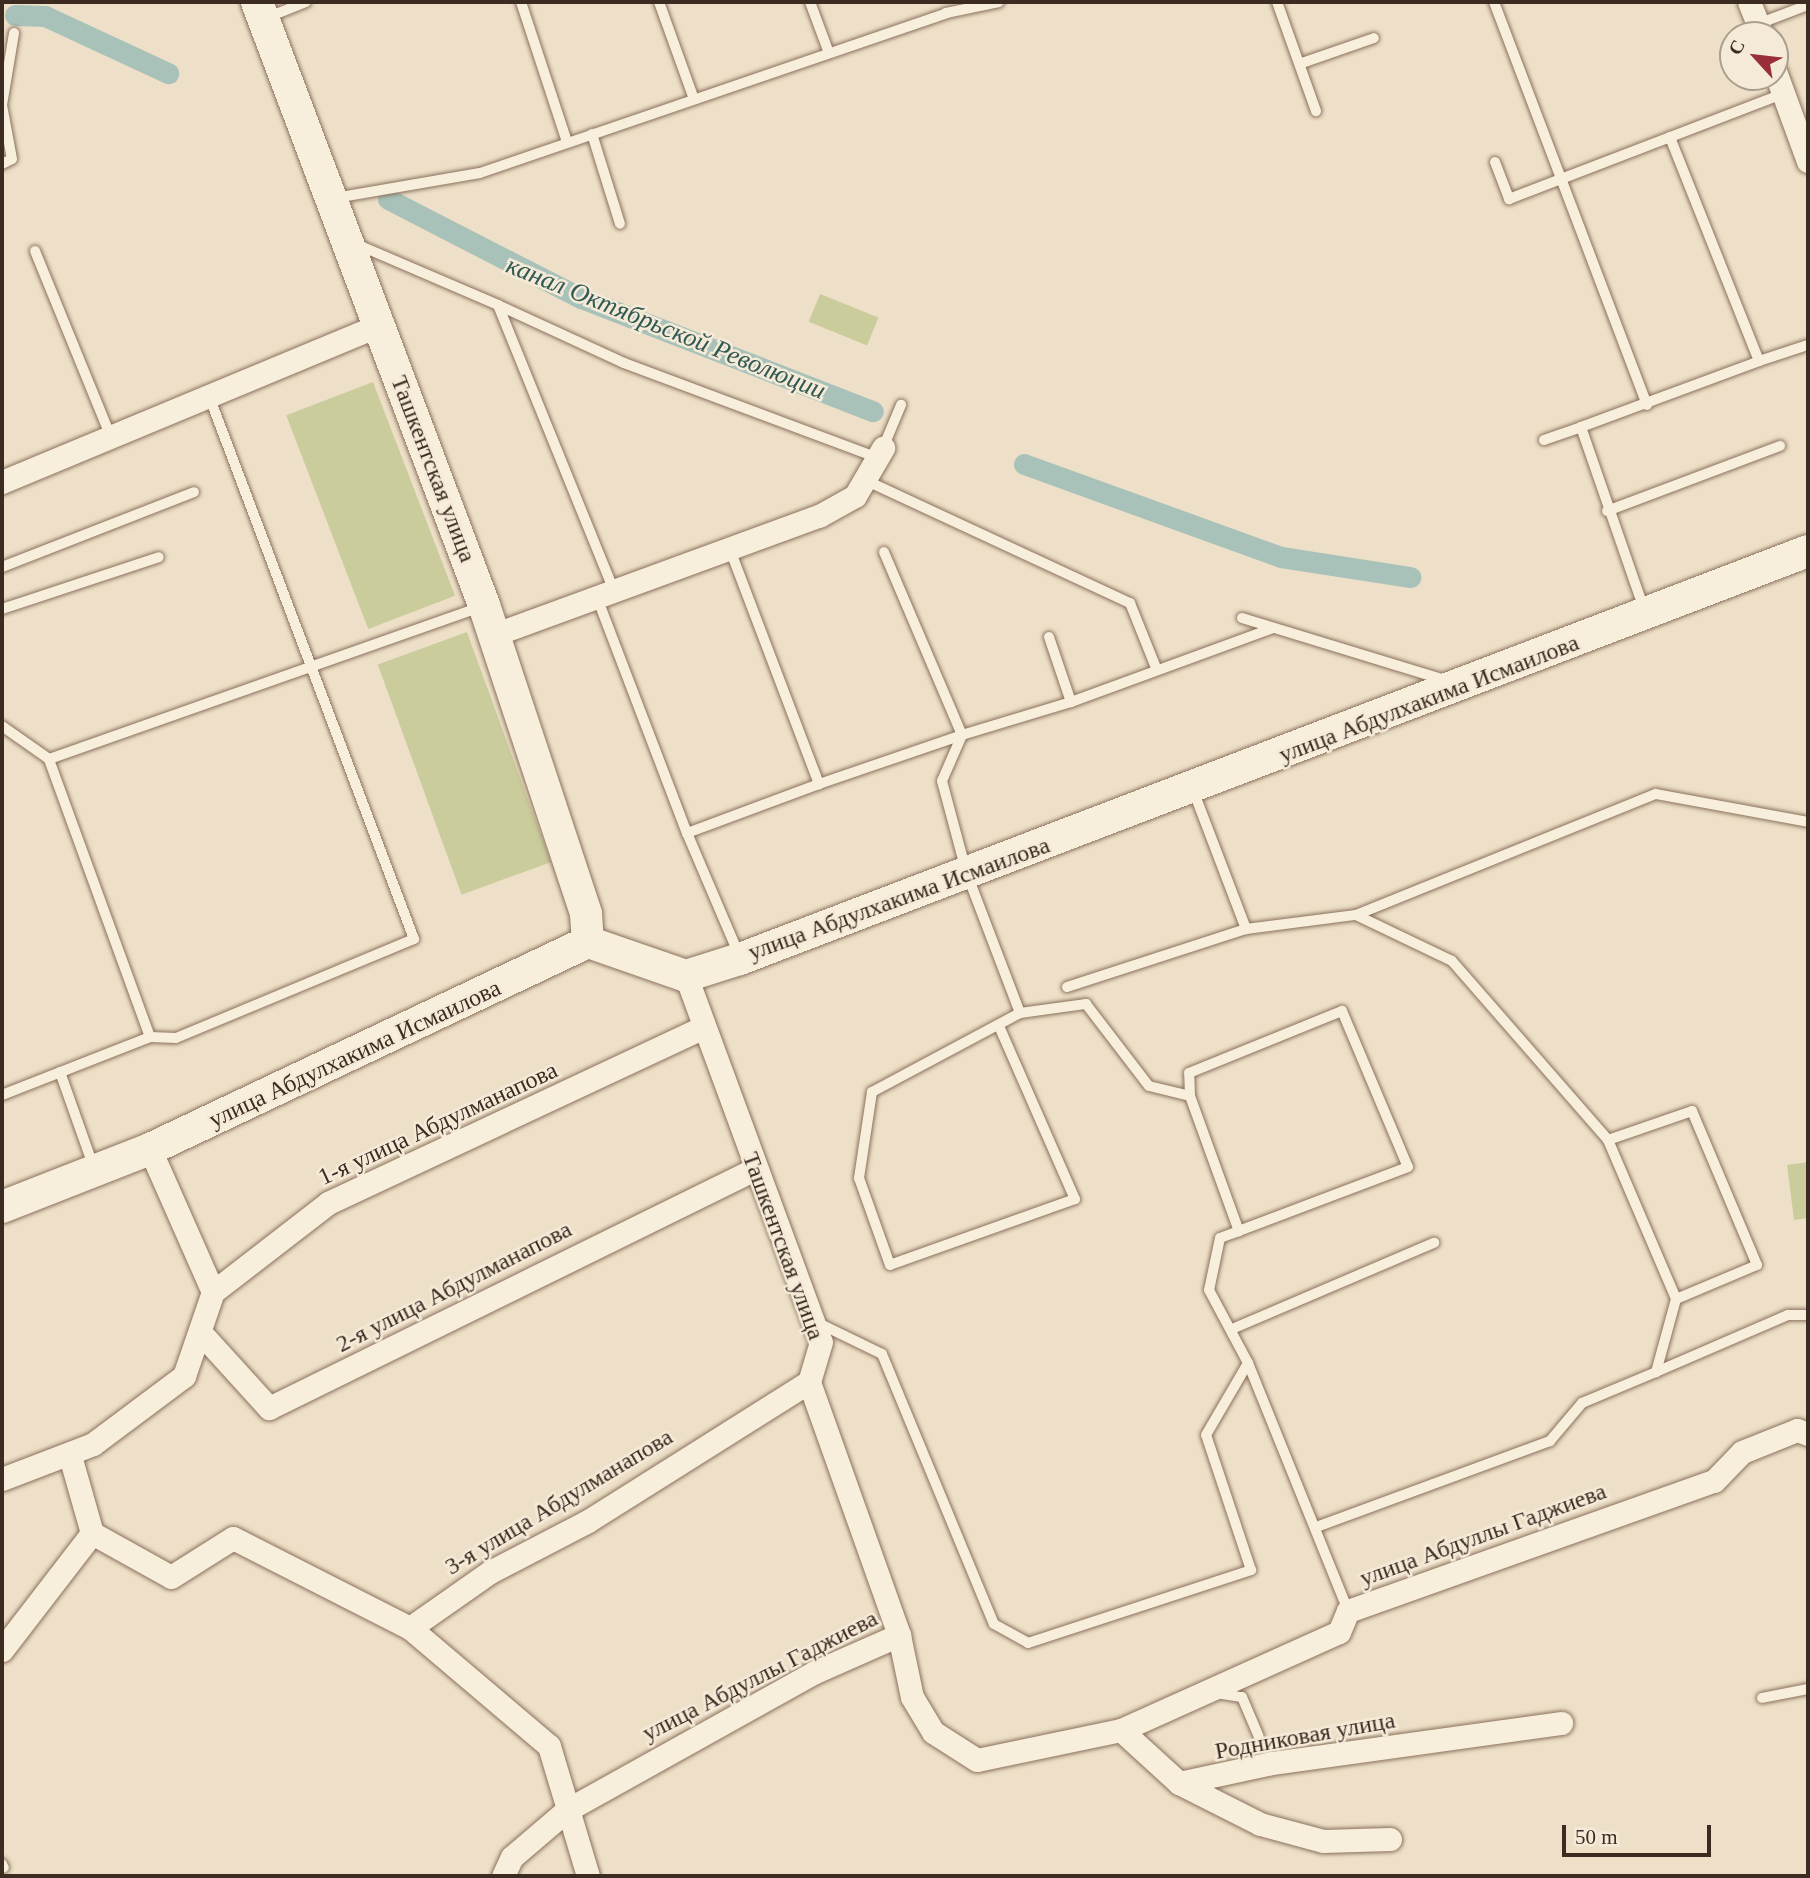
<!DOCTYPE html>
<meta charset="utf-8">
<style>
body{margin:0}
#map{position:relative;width:1810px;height:1878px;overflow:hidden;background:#eee0c8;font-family:"Times New Roman",serif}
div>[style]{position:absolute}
.green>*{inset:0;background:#cacc9c;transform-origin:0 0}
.canal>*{height:21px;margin:-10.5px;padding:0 10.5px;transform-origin:10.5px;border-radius:10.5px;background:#a9c2b9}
.roads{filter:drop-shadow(0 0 2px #8a715d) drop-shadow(0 0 2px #8a715d)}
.lane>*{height:10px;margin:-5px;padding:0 5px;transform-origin:5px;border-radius:5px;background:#f8eedc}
.street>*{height:23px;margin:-11.5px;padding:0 11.5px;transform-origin:11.5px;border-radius:11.5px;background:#f8eedc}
.secondary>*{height:32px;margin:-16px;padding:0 16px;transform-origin:16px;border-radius:16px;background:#f8eedc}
span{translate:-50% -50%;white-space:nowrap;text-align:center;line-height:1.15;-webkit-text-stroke:5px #f5ead8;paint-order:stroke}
.street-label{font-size:24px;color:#3b2b21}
.water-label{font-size:26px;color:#305a54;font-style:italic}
.frame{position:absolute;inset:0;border:4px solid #3b2b21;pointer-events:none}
.north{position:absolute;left:1719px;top:21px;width:70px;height:70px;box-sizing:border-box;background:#f5ead8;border:2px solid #ab9e8f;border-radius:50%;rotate:297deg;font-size:19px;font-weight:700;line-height:28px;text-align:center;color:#3b2b21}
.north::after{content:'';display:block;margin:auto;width:24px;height:32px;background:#982e38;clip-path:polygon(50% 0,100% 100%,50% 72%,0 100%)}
.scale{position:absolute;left:1562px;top:1825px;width:149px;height:32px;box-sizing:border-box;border:4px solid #3b2b21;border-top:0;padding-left:9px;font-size:21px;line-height:24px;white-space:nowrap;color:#3b2b21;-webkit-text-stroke:5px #f5ead8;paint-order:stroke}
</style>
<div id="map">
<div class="green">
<div style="left:820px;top:294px;width:63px;height:30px;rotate:22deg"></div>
<div style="left:373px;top:382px;width:229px;height:93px;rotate:69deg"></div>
<div style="left:467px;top:632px;width:245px;height:95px;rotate:70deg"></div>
<div style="clip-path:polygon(1808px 1162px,1808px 1218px,1794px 1220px,1787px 1165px)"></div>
</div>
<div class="canal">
<div style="left:15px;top:15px;width:30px;rotate:2deg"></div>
<div style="left:45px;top:16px;width:136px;rotate:24.9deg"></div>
<div style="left:388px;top:199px;width:217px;rotate:27.2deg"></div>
<div style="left:581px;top:298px;width:313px;rotate:21.2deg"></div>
<div style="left:1024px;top:464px;width:273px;rotate:19.9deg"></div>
<div style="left:1281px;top:557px;width:131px;rotate:8.8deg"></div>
</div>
<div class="roads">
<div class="lane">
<div style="left:521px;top:2px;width:147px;rotate:71.8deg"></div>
<div style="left:659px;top:2px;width:103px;rotate:70.2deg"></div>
<div style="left:810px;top:2px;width:54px;rotate:69.6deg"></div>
<div style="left:1277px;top:2px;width:116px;rotate:70.3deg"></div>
<div style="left:1494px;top:2px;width:431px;rotate:69.2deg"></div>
<div style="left:266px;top:18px;width:43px;rotate:-21.8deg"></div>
<div style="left:1758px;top:24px;width:53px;rotate:-20.8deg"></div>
<div style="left:1302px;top:63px;width:76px;rotate:-19.1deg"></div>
<div style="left:592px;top:134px;width:94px;rotate:72.7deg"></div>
<div style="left:1495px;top:162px;width:40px;rotate:69deg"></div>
<div style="left:1509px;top:199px;width:293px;rotate:-21deg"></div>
<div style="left:2px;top:164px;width:11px;rotate:-27deg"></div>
<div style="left:12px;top:159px;width:55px;rotate:-100.5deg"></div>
<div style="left:2px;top:105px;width:73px;rotate:-80.5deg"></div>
<div style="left:335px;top:198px;width:147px;rotate:-9.8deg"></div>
<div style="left:480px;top:173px;width:493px;rotate:-18.9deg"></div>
<div style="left:946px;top:13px;width:54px;rotate:-11.7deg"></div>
<div style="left:356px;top:244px;width:155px;rotate:23.2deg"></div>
<div style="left:498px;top:305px;width:305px;rotate:67.9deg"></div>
<div style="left:35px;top:251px;width:201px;rotate:67.8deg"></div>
<div style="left:498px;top:305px;width:139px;rotate:24.7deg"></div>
<div style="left:624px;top:363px;width:271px;rotate:20.5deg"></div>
<div style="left:1759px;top:361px;width:52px;rotate:-18.1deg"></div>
<div style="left:1581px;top:427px;width:190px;rotate:-20.3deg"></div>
<div style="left:1759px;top:361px;width:241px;rotate:-111.7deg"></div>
<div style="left:1544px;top:440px;width:39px;rotate:-19deg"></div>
<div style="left:1581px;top:427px;width:193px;rotate:70.9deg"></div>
<div style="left:883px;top:448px;width:47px;rotate:-67.3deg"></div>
<div style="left:867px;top:481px;width:290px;rotate:24.9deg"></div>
<div style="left:1130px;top:603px;width:72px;rotate:68.1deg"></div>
<div style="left:1607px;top:511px;width:185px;rotate:-20.6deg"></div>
<div style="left:729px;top:547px;width:254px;rotate:69.2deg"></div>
<div style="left:819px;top:784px;width:141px;rotate:159.6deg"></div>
<div style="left:687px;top:833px;width:133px;rotate:66.9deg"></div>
<div style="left:2px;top:567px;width:206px;rotate:-21.3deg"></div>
<div style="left:596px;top:595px;width:255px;rotate:69.1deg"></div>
<div style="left:2px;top:609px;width:165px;rotate:-18.3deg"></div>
<div style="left:1242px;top:618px;width:215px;rotate:17deg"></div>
<div style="left:1049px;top:637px;width:69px;rotate:71.3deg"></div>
<div style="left:1071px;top:702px;width:215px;rotate:-20.1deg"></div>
<div style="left:1071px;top:702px;width:114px;rotate:163.2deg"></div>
<div style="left:962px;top:735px;width:50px;rotate:113.5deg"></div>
<div style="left:942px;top:781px;width:96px;rotate:75deg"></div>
<div style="left:967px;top:874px;width:149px;rotate:69.1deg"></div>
<div style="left:1020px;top:1013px;width:67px;rotate:-7.8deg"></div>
<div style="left:1086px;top:1004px;width:103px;rotate:52.5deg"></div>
<div style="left:1149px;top:1086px;width:42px;rotate:13.7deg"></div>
<div style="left:1190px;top:1096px;width:144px;rotate:70.1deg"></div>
<div style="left:1239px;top:1231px;width:20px;rotate:160deg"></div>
<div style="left:1220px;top:1238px;width:53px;rotate:101.9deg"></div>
<div style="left:1209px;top:1290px;width:83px;rotate:61.9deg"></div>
<div style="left:1248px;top:1363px;width:267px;rotate:68deg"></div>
<div style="left:2px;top:726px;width:57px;rotate:35.1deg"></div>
<div style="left:819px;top:784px;width:151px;rotate:-18.9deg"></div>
<div style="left:962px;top:735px;width:199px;rotate:-113.1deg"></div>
<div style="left:1193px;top:790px;width:149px;rotate:69.1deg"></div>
<div style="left:1246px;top:929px;width:111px;rotate:-7.3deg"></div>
<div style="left:1356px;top:915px;width:106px;rotate:25.6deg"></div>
<div style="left:1452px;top:961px;width:237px;rotate:48.9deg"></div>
<div style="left:1608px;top:1140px;width:173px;rotate:66.8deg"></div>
<div style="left:1676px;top:1299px;width:76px;rotate:105.3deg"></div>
<div style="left:1656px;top:1372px;width:80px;rotate:157.3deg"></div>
<div style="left:1582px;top:1403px;width:50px;rotate:130.1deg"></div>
<div style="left:1550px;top:1441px;width:249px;rotate:159.8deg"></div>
<div style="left:1356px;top:915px;width:323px;rotate:-22deg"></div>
<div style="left:1656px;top:794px;width:155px;rotate:10.4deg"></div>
<div style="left:1067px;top:987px;width:188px;rotate:-18deg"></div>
<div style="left:999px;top:1026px;width:189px;rotate:66.3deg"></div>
<div style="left:1075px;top:1199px;width:196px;rotate:160.4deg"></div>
<div style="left:890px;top:1265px;width:92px;rotate:-109.6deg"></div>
<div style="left:859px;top:1178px;width:87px;rotate:-81.4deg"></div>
<div style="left:872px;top:1092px;width:168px;rotate:-28.1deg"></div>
<div style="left:150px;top:1037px;width:26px;rotate:2deg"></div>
<div style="left:176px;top:1038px;width:258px;rotate:-22.6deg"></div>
<div style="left:414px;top:939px;width:580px;rotate:-110.68deg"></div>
<div style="left:60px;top:1072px;width:102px;rotate:70.5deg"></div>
<div style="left:2px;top:1095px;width:159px;rotate:-21.4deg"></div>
<div style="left:150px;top:1037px;width:296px;rotate:-110deg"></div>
<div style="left:49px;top:759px;width:460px;rotate:-19.4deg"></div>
<div style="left:1190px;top:1096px;width:23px;rotate:-92deg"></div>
<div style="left:1189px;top:1073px;width:165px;rotate:-22.1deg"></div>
<div style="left:1342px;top:1011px;width:169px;rotate:67.1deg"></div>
<div style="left:1408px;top:1167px;width:181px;rotate:159.3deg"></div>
<div style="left:1608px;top:1140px;width:89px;rotate:-19deg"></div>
<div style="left:1692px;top:1111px;width:167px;rotate:67.1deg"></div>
<div style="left:1757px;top:1265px;width:88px;rotate:157.2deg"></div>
<div style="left:816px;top:1322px;width:73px;rotate:25.9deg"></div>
<div style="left:882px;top:1354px;width:292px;rotate:67.5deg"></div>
<div style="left:994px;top:1624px;width:39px;rotate:29deg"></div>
<div style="left:1028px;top:1643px;width:235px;rotate:-18.1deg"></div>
<div style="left:1251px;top:1570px;width:142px;rotate:-108.4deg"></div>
<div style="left:1206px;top:1435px;width:83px;rotate:-59.7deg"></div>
<div style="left:1232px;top:1329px;width:220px;rotate:-23.1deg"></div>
<div style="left:1656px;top:1372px;width:144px;rotate:-23.4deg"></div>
<div style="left:1788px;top:1315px;width:20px"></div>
<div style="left:1216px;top:1693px;width:26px;rotate:9deg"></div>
<div style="left:1242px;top:1697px;width:43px;rotate:67deg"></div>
<div style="left:1762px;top:1698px;width:47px;rotate:-11.1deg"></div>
<div style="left:2px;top:1864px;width:4px;rotate:63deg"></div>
</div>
<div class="street">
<div style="left:1749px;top:2px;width:35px;rotate:68deg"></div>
<div style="left:1775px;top:71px;width:96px;rotate:69.9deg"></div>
<div style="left:2px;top:482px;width:408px;rotate:-22.6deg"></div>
<div style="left:493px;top:635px;width:347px;rotate:-20.1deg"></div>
<div style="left:819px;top:516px;width:41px;rotate:-29.1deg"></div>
<div style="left:855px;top:496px;width:56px;rotate:-59.7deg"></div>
<div style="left:686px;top:976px;width:390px;rotate:69.8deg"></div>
<div style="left:821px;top:1342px;width:42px;rotate:106.7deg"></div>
<div style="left:809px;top:1382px;width:269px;rotate:70.4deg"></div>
<div style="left:899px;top:1635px;width:63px;rotate:78.2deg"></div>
<div style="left:912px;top:1697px;width:41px;rotate:59deg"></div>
<div style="left:933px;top:1732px;width:52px;rotate:32.5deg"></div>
<div style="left:977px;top:1760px;width:147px;rotate:-11.8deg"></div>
<div style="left:1121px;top:1730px;width:239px;rotate:-24.2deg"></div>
<div style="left:1339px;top:1632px;width:23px;rotate:-67deg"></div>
<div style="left:1348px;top:1611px;width:388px;rotate:-19.6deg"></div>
<div style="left:1714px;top:1481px;width:40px;rotate:-46deg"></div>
<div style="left:1742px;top:1452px;width:59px;rotate:-21.8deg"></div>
<div style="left:1797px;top:1430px;width:12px;rotate:20deg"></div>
<div style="left:213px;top:1292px;width:145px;rotate:-37.7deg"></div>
<div style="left:328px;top:1203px;width:412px;rotate:-25.1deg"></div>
<div style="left:200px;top:1332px;width:103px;rotate:47.8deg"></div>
<div style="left:269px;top:1408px;width:542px;rotate:-26.19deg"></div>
<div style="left:2px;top:1479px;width:97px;rotate:-21deg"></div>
<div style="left:93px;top:1444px;width:114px;rotate:-36.8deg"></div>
<div style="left:184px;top:1376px;width:89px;rotate:-71deg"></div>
<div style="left:213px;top:1292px;width:156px;rotate:-113.8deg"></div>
<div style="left:92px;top:1533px;width:90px;rotate:29.1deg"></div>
<div style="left:171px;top:1577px;width:73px;rotate:-32.2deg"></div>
<div style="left:233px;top:1538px;width:199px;rotate:27deg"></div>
<div style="left:410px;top:1628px;width:182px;rotate:40.3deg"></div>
<div style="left:549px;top:1746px;width:136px;rotate:73.3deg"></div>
<div style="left:410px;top:1628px;width:98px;rotate:-35deg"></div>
<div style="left:490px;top:1572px;width:110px;rotate:-27.5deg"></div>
<div style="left:588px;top:1521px;width:261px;rotate:-32.2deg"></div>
<div style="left:2px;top:1650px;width:148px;rotate:-52.4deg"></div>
<div style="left:92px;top:1533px;width:80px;rotate:-105.9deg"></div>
<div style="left:1121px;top:1730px;width:79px;rotate:42.4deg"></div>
<div style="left:1179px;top:1783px;width:95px;rotate:-12.1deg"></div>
<div style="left:1272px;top:1763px;width:292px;rotate:-7.9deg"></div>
<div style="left:1179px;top:1783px;width:91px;rotate:26.8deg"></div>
<div style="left:1260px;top:1824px;width:65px;rotate:15.1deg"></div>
<div style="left:1323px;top:1841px;width:67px;rotate:-1.7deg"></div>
<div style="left:503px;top:1876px;width:21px;rotate:-65deg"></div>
<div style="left:512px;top:1857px;width:72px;rotate:-40.5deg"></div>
<div style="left:567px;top:1810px;width:284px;rotate:-29.1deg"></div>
<div style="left:815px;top:1672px;width:92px;rotate:-23.8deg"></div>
</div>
<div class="secondary">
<div style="left:257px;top:2px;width:644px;rotate:69.37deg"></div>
<div style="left:484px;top:605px;width:325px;rotate:71.7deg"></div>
<div style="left:586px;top:914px;width:28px;rotate:86deg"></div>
<div style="left:588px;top:942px;width:104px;rotate:19.1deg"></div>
<div style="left:686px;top:976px;width:57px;rotate:-17.5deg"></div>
<div style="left:740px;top:959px;width:1143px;rotate:-20.91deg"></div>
<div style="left:2px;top:1207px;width:159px;rotate:-21.4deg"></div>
<div style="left:150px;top:1149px;width:484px;rotate:-25.3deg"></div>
</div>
</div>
<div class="street-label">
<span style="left:433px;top:469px;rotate:69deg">Ташкентская улица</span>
<span style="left:1429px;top:699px;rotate:-21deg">улица Абдулхакима Исмаилова</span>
<span style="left:899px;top:899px;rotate:-20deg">улица Абдулхакима Исмаилова</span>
<span style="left:355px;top:1054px;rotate:-25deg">улица Абдулхакима Исмаилова</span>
<span style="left:438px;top:1124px;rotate:-25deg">1-я улица Абдулманапова</span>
<span style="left:783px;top:1246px;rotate:70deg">Ташкентская улица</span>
<span style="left:454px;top:1287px;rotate:-27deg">2-я улица Абдулманапова</span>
<span style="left:559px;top:1502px;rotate:-31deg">3-я улица Абдулманапова</span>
<span style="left:1483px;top:1535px;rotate:-20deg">улица Абдуллы Гаджиева</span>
<span style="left:760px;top:1676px;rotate:-27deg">улица Абдуллы Гаджиева</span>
<span style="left:1305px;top:1736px;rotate:-10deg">Родниковая улица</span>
</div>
<div class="water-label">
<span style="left:666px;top:328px;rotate:22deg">канал Октябрьской Революции</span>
</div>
<div class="frame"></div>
<div class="north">С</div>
<div class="scale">50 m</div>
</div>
